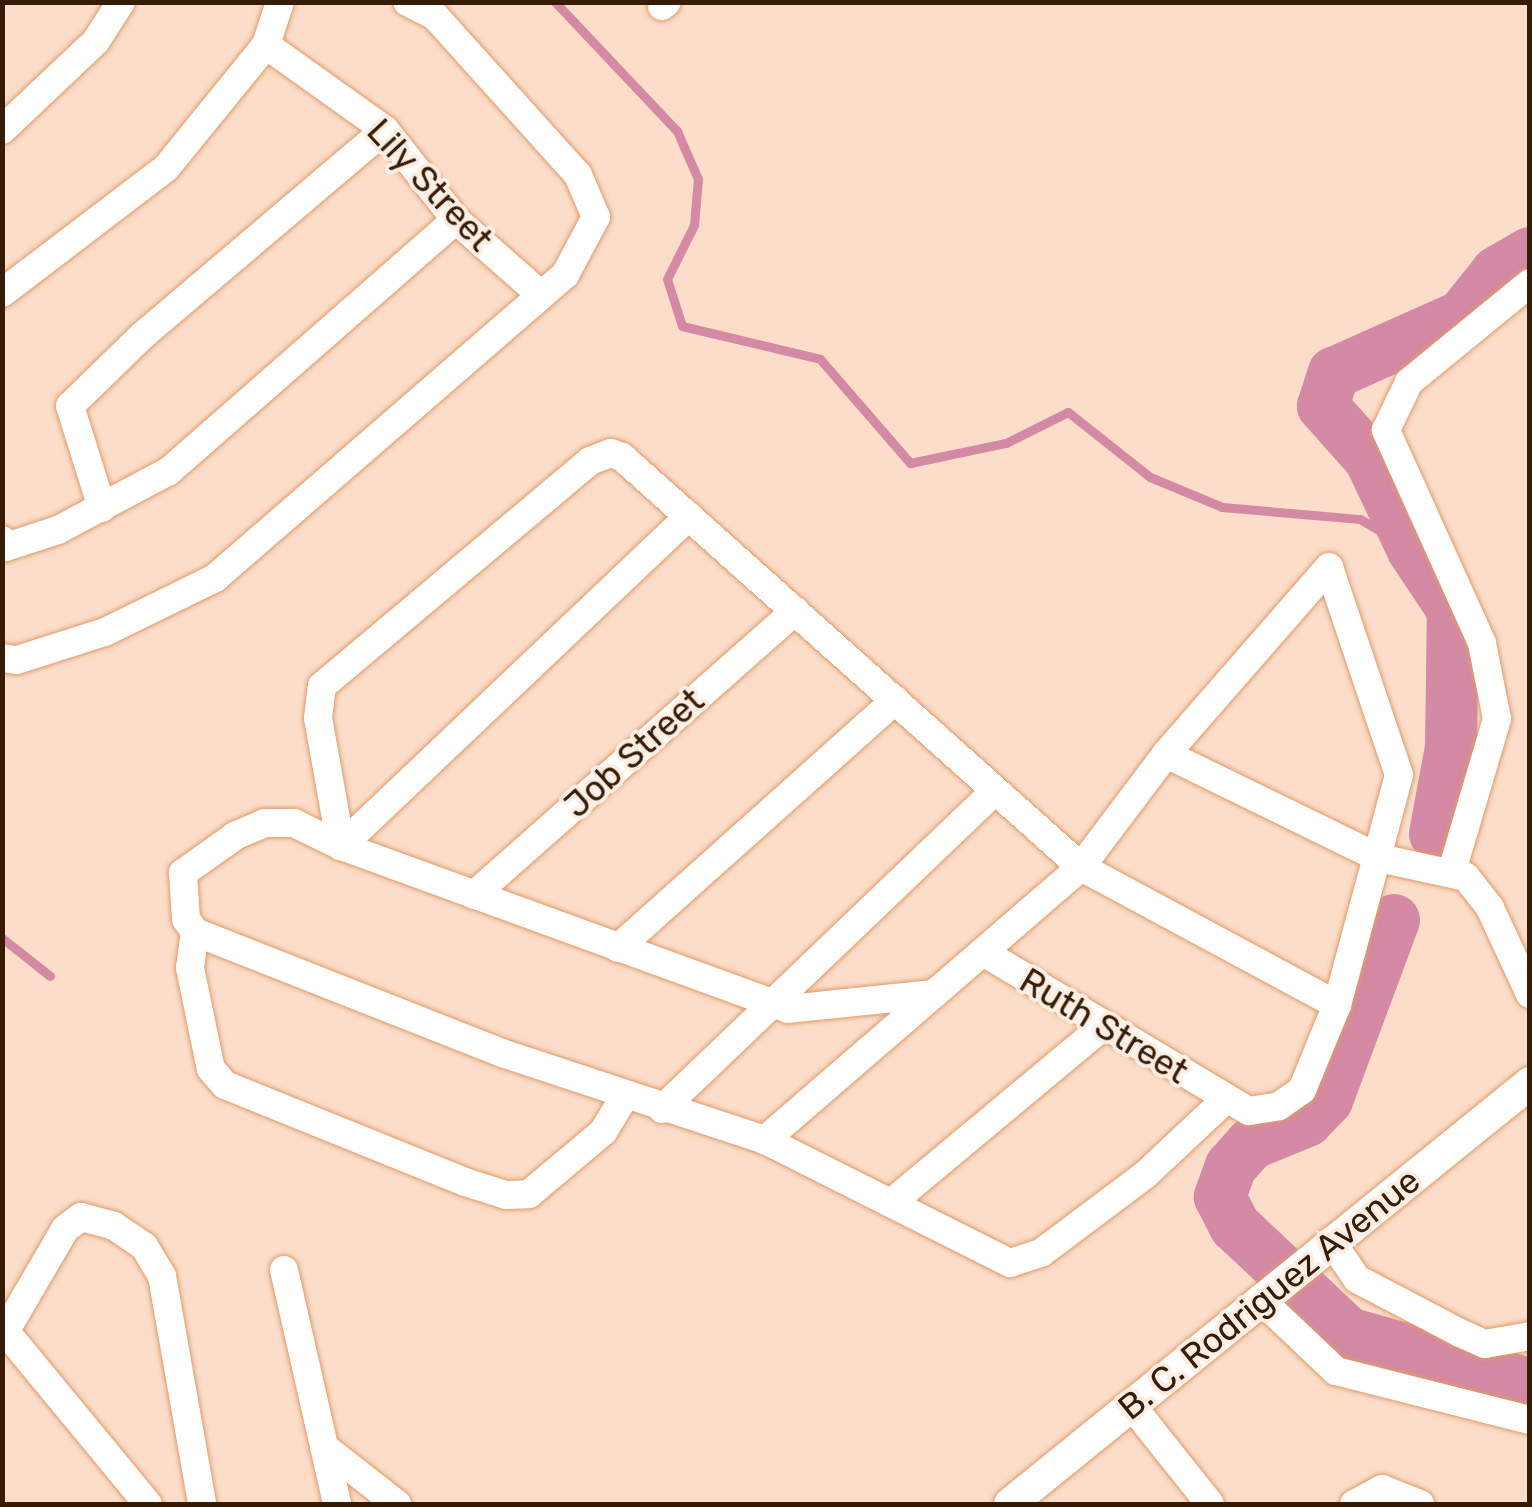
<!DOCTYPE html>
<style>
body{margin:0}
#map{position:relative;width:1532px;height:1507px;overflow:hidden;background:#fbddc9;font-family:Rubik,sans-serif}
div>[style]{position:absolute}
.stream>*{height:9px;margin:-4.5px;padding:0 4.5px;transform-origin:4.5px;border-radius:4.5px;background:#d489a4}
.river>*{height:52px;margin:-26px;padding:0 26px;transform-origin:26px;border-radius:26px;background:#d489a4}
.roads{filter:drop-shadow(0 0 2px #e09a68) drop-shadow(0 0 2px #e09a68)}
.minor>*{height:28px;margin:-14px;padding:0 14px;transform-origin:14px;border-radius:14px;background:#fff}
.tertiary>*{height:32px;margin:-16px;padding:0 16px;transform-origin:16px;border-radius:16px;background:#fff}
span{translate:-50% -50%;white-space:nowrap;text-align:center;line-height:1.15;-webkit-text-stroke:8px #fdeee3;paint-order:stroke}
.street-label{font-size:35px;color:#361b06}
.frame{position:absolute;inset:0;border:5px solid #361b06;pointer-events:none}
</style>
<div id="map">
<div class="stream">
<div style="left:555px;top:2px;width:178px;rotate:46.6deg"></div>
<div style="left:677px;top:131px;width:52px;rotate:66.4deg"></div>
<div style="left:698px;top:179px;width:46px;rotate:95deg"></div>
<div style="left:694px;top:225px;width:60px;rotate:116.6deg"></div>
<div style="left:667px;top:279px;width:49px;rotate:72.3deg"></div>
<div style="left:682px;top:326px;width:142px;rotate:13.4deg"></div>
<div style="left:820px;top:359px;width:138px;rotate:49.1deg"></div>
<div style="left:910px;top:463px;width:98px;rotate:-11.8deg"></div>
<div style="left:1006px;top:443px;width:69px;rotate:-26.6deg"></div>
<div style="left:1068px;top:412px;width:105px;rotate:38.4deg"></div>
<div style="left:1150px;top:477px;width:78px;rotate:22.6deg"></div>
<div style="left:1222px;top:507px;width:139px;rotate:5deg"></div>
<div style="left:1360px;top:519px;width:61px;rotate:30.3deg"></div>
<div style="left:2px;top:938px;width:61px;rotate:38.4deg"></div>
</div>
<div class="river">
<div style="left:1435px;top:834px;width:87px;rotate:-79.5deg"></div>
<div style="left:1451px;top:748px;width:138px;rotate:-89.2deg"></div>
<div style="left:1453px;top:610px;width:72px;rotate:-123.7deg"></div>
<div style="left:1413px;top:550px;width:101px;rotate:-115.3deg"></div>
<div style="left:1370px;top:459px;width:71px;rotate:-131.6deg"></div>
<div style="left:1323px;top:406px;width:35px;rotate:-72deg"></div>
<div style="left:1334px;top:373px;width:140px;rotate:-24deg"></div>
<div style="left:1462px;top:316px;width:56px;rotate:-51.5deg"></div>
<div style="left:1497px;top:272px;width:38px;rotate:-30deg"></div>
<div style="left:1394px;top:920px;width:192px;rotate:110.4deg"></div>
<div style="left:1327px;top:1100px;width:29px;rotate:134deg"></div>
<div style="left:1307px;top:1121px;width:61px;rotate:157.7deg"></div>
<div style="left:1251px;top:1144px;width:30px;rotate:132deg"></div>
<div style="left:1231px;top:1166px;width:33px;rotate:110deg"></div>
<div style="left:1220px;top:1197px;width:33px;rotate:63deg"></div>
<div style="left:1235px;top:1226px;width:156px;rotate:43.4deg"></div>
<div style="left:1348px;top:1333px;width:189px;rotate:15.7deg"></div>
</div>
<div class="roads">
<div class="minor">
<div style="left:662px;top:6px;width:6px;rotate:-39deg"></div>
<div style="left:266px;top:45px;width:146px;rotate:35.5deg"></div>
<div style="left:385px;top:130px;width:115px;rotate:51.7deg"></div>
<div style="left:456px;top:220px;width:113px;rotate:41.4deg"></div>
<div style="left:2px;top:130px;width:129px;rotate:-43.4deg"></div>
<div style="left:96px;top:41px;width:46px;rotate:-57.3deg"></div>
<div style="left:2px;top:293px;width:206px;rotate:-37.3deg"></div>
<div style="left:166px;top:168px;width:159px;rotate:-50.9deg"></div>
<div style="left:266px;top:45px;width:45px;rotate:-72deg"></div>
<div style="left:102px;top:508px;width:107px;rotate:-107.4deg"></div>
<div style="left:70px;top:406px;width:102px;rotate:-44.2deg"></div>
<div style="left:143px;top:335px;width:317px;rotate:-40.3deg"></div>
<div style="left:689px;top:516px;width:480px;rotate:136.5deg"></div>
<div style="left:341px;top:846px;width:476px;rotate:20deg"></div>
<div style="left:788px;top:1009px;width:147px;rotate:-5.9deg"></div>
<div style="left:2px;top:540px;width:8px;rotate:60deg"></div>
<div style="left:6px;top:547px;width:55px;rotate:-18.1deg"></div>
<div style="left:58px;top:530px;width:126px;rotate:-28deg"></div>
<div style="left:169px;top:471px;width:381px;rotate:-41.2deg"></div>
<div style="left:1329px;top:567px;width:248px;rotate:131.1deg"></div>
<div style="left:1166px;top:754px;width:141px;rotate:127deg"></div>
<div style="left:1081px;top:867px;width:291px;rotate:28.3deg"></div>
<div style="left:2px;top:658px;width:15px;rotate:8deg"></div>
<div style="left:17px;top:660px;width:92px;rotate:-17.7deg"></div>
<div style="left:105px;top:632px;width:123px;rotate:-26.1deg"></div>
<div style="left:215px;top:578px;width:463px;rotate:-40.9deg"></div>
<div style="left:565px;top:275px;width:66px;rotate:-61.9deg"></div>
<div style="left:596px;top:217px;width:46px;rotate:-113.2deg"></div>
<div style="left:578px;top:175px;width:214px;rotate:-132deg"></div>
<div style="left:435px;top:16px;width:31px;rotate:-153deg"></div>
<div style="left:1166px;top:754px;width:237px;rotate:26deg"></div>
<div style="left:1379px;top:858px;width:89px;rotate:12.3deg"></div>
<div style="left:1466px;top:877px;width:39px;rotate:52deg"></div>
<div style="left:1490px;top:908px;width:95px;rotate:65.1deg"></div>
<div style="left:341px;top:846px;width:130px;rotate:-100.2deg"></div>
<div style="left:318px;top:718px;width:32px;rotate:-83deg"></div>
<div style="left:322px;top:686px;width:350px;rotate:-40deg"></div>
<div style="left:590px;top:461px;width:22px;rotate:-21deg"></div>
<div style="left:611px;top:453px;width:12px;rotate:20deg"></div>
<div style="left:622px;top:457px;width:615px;rotate:41.77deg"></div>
<div style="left:1081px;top:867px;width:418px;rotate:139.2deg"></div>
<div style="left:341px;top:846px;width:52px;rotate:-153.9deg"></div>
<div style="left:294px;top:823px;width:29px;rotate:180deg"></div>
<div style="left:265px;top:823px;width:33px;rotate:157deg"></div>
<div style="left:235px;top:836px;width:64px;rotate:144.6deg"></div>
<div style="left:183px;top:873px;width:46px;rotate:86.3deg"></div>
<div style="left:186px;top:919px;width:16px;rotate:55deg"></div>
<div style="left:195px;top:932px;width:330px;rotate:21.5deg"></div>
<div style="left:502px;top:1053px;width:277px;rotate:18.3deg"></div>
<div style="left:765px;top:1140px;width:274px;rotate:26.7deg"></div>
<div style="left:1010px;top:1263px;width:33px;rotate:-18deg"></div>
<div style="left:1041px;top:1253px;width:130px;rotate:-36.9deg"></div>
<div style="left:1145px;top:1175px;width:110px;rotate:-43.2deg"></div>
<div style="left:1452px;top:871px;width:159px;rotate:-73.5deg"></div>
<div style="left:1497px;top:719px;width:77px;rotate:-101.2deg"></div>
<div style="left:1482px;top:643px;width:234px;rotate:-114.3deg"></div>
<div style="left:1386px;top:430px;width:53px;rotate:-64.4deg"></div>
<div style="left:1409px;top:382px;width:156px;rotate:-39.3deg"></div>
<div style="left:474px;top:895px;width:429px;rotate:-41.5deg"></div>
<div style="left:195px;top:932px;width:36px;rotate:98deg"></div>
<div style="left:190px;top:968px;width:103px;rotate:78.3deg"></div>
<div style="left:211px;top:1069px;width:21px;rotate:49deg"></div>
<div style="left:225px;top:1085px;width:259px;rotate:22deg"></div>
<div style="left:465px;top:1182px;width:43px;rotate:17.6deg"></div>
<div style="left:506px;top:1195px;width:23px;rotate:-2deg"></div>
<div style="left:529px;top:1194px;width:97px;rotate:-40deg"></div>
<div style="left:603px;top:1132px;width:42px;rotate:-58.6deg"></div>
<div style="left:618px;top:948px;width:372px;rotate:-41.8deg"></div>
<div style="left:983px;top:952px;width:310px;rotate:30.9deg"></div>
<div style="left:1249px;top:1111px;width:30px;rotate:-9deg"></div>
<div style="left:1279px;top:1106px;width:28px;rotate:-35deg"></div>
<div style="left:1302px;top:1090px;width:92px;rotate:-67.6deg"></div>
<div style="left:1337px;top:1005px;width:238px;rotate:-74.9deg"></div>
<div style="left:1399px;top:775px;width:219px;rotate:-108.6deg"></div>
<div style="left:662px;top:1109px;width:460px;rotate:-43.7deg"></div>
<div style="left:891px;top:1203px;width:275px;rotate:-39.8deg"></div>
<div style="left:1331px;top:1241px;width:46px;rotate:55.6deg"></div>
<div style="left:1357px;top:1279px;width:116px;rotate:27.7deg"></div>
<div style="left:1460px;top:1333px;width:27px;rotate:24deg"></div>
<div style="left:1485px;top:1344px;width:46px;rotate:-10.1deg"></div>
<div style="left:284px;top:1270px;width:240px;rotate:77.2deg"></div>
<div style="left:1260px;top:1299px;width:105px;rotate:43.5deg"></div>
<div style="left:1336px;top:1371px;width:200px;rotate:14.2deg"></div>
<div style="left:6px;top:1332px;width:223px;rotate:50.5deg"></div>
<div style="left:2px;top:1337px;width:125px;rotate:-59.7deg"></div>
<div style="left:65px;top:1229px;width:20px;rotate:-37deg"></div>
<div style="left:81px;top:1217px;width:34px;rotate:15deg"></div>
<div style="left:114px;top:1226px;width:36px;rotate:34deg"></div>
<div style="left:144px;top:1246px;width:35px;rotate:59deg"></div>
<div style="left:162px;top:1276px;width:231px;rotate:80deg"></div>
<div style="left:1132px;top:1406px;width:125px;rotate:51.5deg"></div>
<div style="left:324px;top:1447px;width:93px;rotate:38deg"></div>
<div style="left:1354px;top:1504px;width:32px;rotate:-28deg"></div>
<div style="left:1382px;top:1489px;width:41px;rotate:21.5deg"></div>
</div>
<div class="tertiary">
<div style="left:1010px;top:1504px;width:669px;rotate:-38.99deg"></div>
</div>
</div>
<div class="street-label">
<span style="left:430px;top:185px;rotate:47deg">Lily Street</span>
<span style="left:634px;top:753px;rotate:-42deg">Job Street</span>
<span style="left:1104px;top:1026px;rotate:31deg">Ruth Street</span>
<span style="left:1269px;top:1294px;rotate:-39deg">B. C. Rodriguez Avenue</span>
</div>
<div class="frame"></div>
</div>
